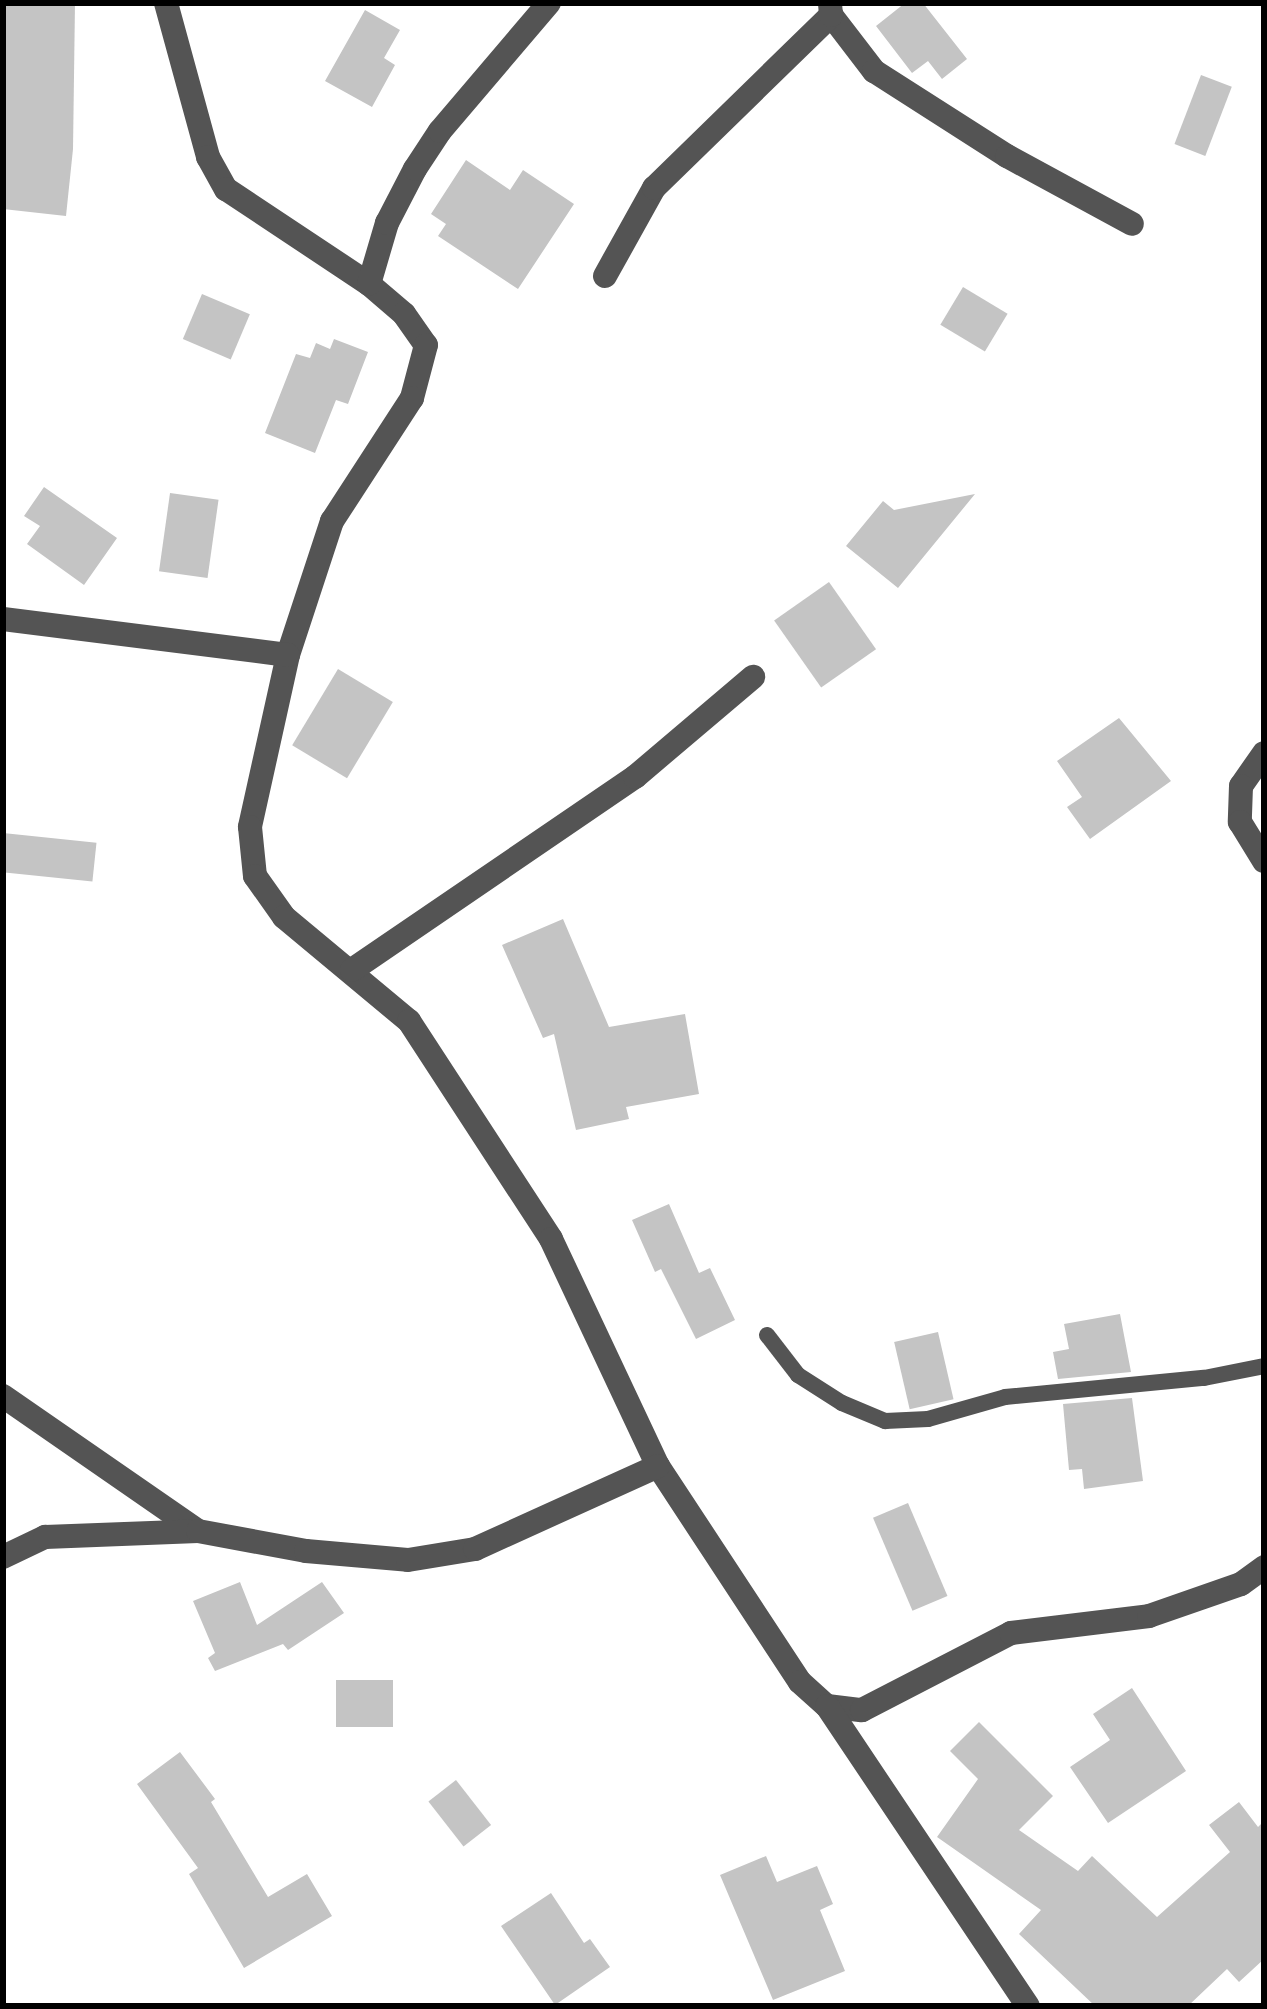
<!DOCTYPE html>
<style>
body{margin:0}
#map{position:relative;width:1267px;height:2009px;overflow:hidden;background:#fff;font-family:Signika,sans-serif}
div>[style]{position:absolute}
.building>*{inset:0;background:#c4c4c4;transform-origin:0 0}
.lane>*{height:16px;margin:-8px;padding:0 8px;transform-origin:8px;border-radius:8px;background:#545454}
.street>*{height:24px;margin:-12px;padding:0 12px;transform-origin:12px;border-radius:12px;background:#545454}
span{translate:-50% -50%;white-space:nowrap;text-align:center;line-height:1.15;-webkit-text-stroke:12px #fff;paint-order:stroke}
.frame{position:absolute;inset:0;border:6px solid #000;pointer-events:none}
</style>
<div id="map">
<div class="building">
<div style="clip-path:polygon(3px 3px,75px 3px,73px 149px,66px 216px,3px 209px)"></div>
<div style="clip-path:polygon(905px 3px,923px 3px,967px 59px,942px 79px,928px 61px,912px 73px,876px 26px)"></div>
<div style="clip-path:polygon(365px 10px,400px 30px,384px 58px,395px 65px,372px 107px,325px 81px)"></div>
<div style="left:1201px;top:75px;width:33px;height:74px;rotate:21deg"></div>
<div style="clip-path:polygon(466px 160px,510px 190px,523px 170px,574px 204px,518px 289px,438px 236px,446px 224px,431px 214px)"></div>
<div style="left:963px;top:287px;width:52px;height:44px;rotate:31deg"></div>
<div style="left:202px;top:294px;width:52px;height:49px;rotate:23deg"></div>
<div style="clip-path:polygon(334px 339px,368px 352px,348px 404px,336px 400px,315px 453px,265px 433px,296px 354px,310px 358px,316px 343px,330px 349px)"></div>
<div style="clip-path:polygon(44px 487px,117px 538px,84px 585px,27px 544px,40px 526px,24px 516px)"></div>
<div style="left:170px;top:493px;width:49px;height:79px;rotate:8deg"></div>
<div style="clip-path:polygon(975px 494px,898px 588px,846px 546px,883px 501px,894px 510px)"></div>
<div style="left:829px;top:582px;width:82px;height:67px;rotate:55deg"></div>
<div style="left:338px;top:669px;width:64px;height:89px;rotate:31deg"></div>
<div style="clip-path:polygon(1119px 718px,1171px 781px,1090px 839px,1067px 807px,1082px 797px,1057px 761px)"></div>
<div style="left:3px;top:833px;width:94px;height:39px;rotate:6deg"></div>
<div style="clip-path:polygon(563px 919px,609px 1027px,685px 1014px,699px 1094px,626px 1107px,629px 1119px,576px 1130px,554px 1034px,543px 1038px,502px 945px)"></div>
<div style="clip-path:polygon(669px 1204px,699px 1273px,710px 1268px,735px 1320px,696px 1339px,661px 1269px,655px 1272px,632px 1220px)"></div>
<div style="clip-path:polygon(1120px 1314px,1131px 1372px,1058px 1379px,1053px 1352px,1069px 1349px,1064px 1324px)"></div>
<div style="left:938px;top:1332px;width:69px;height:45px;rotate:77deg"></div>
<div style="clip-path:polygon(1132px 1398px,1143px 1481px,1084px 1489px,1082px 1469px,1069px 1470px,1063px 1404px)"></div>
<div style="left:908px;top:1503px;width:101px;height:38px;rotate:67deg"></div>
<div style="clip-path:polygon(240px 1582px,257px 1625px,322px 1582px,344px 1613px,288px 1650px,283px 1644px,215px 1671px,208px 1658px,215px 1653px,193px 1601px)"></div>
<div style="left:336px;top:1680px;width:57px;height:47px"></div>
<div style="clip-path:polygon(1132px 1688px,1186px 1771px,1108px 1823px,1070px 1767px,1110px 1740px,1093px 1714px)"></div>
<div style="clip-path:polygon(979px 1722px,1053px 1796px,1019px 1830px,1078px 1871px,1092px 1856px,1157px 1917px,1230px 1852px,1209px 1825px,1239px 1802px,1258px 1827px,1264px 1821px,1264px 1959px,1239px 1982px,1227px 1969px,1188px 2006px,1095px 2006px,1019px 1934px,1041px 1910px,937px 1837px,978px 1779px,950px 1751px)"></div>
<div style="clip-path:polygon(180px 1752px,215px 1799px,211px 1802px,268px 1897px,307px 1874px,332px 1916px,244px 1968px,189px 1874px,198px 1868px,137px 1784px)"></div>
<div style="left:456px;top:1780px;width:57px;height:35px;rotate:52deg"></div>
<div style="clip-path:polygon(766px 1856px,777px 1882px,817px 1866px,833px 1904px,820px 1910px,845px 1971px,773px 2000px,720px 1875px)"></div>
<div style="clip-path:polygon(551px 1893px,584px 1943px,590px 1939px,610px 1967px,555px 2005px,501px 1926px)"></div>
</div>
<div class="lane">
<div style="left:767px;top:1335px;width:51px;rotate:52.2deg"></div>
<div style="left:798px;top:1375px;width:52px;rotate:32.5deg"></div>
<div style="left:842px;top:1403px;width:47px;rotate:22.7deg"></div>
<div style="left:885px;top:1421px;width:43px;rotate:-2.7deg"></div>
<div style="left:928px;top:1419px;width:80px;rotate:-15.9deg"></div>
<div style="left:1005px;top:1397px;width:200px;rotate:-5.5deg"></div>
<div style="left:1204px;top:1378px;width:61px;rotate:-11.3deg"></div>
</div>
<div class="street">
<div style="left:166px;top:3px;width:160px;rotate:74.7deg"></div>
<div style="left:208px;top:157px;width:37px;rotate:61deg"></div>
<div style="left:226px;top:189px;width:172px;rotate:33.6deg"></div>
<div style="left:369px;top:284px;width:46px;rotate:40.6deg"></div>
<div style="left:404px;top:314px;width:38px;rotate:55deg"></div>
<div style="left:426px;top:345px;width:55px;rotate:104.8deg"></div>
<div style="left:412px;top:398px;width:147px;rotate:123deg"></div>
<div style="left:332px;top:521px;width:141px;rotate:108.2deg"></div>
<div style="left:288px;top:655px;width:176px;rotate:102.5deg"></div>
<div style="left:250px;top:827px;width:49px;rotate:84.2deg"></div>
<div style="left:255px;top:876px;width:50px;rotate:54.7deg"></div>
<div style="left:284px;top:917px;width:163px;rotate:39.8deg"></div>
<div style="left:409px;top:1021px;width:260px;rotate:56.9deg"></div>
<div style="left:551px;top:1239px;width:251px;rotate:64.8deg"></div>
<div style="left:658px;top:1466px;width:258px;rotate:56.7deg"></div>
<div style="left:800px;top:1682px;width:36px;rotate:42deg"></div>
<div style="left:827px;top:1706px;width:35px;rotate:7deg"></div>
<div style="left:862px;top:1710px;width:168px;rotate:-27.3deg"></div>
<div style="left:1011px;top:1633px;width:139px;rotate:-7deg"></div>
<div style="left:1149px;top:1616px;width:97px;rotate:-19.2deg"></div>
<div style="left:1241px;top:1584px;width:29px;rotate:-36deg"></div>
<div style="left:831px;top:15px;width:71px;rotate:52.5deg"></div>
<div style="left:874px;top:71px;width:158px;rotate:32.6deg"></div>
<div style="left:1007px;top:156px;width:142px;rotate:28.5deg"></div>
<div style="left:605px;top:276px;width:101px;rotate:-60.9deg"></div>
<div style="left:654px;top:188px;width:248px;rotate:-44.3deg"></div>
<div style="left:831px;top:15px;width:12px;rotate:-95deg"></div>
<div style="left:369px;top:284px;width:64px;rotate:-73.6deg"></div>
<div style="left:387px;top:223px;width:61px;rotate:-62.6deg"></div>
<div style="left:415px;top:169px;width:45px;rotate:-56.7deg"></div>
<div style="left:440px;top:131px;width:168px;rotate:-49.6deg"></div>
<div style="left:3px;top:619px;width:287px;rotate:7.2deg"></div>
<div style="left:1264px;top:753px;width:40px;rotate:124.9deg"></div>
<div style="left:1241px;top:786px;width:36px;rotate:92deg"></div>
<div style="left:1240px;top:822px;width:46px;rotate:58.4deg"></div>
<div style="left:352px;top:970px;width:343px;rotate:-34.3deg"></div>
<div style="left:635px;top:777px;width:155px;rotate:-40.3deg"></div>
<div style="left:3px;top:1396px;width:237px;rotate:34.7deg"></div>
<div style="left:3px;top:1557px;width:47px;rotate:-25.5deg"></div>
<div style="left:45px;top:1537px;width:153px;rotate:-2.2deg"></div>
<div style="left:198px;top:1531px;width:110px;rotate:10.5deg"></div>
<div style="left:306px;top:1551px;width:102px;rotate:5deg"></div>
<div style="left:408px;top:1560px;width:68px;rotate:-9.3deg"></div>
<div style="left:475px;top:1549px;width:201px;rotate:-24.4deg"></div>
<div style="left:827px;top:1706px;width:361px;rotate:56.2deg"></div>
</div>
<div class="frame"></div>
</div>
